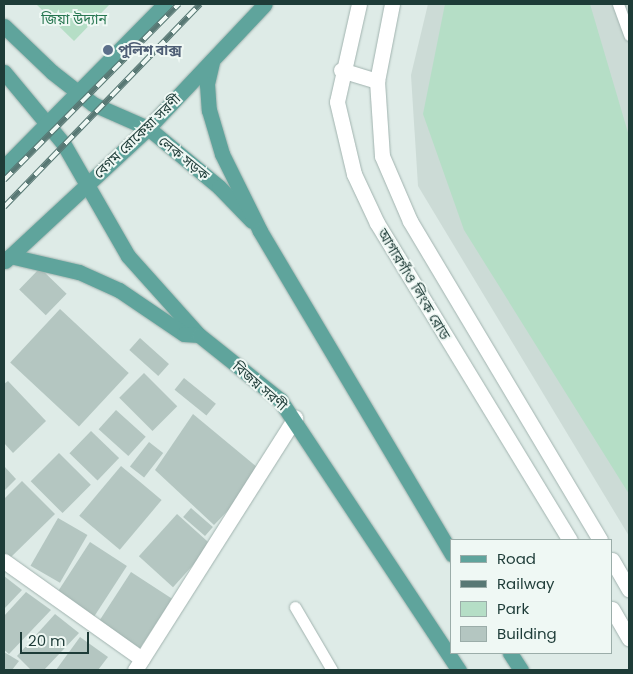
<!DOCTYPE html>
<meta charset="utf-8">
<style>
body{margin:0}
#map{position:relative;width:633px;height:674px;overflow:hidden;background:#deebe7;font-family:Poppins,"Noto Sans Bengali",sans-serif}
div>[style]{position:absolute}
.built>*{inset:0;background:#ccdbd6}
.green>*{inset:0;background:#b5dec6}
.building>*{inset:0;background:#b4c6c1;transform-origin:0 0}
.roads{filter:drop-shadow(0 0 1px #a1b3af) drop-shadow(0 0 1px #a1b3af)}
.service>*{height:11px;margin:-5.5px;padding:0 5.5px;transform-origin:5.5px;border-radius:5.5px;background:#fff}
.minor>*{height:15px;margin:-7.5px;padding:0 7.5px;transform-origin:7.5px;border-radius:7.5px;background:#fff}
.secondary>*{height:15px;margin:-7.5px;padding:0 7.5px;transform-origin:7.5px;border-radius:7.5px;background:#fff}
.primary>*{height:15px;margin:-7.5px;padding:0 7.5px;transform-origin:7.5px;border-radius:7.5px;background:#5fa49c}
.rail>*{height:5.5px;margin-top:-2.75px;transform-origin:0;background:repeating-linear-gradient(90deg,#eff8f4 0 11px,#587874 0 22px);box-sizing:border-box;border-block:1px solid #587874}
.dots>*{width:14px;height:14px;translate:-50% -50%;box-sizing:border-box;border:2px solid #eff8f4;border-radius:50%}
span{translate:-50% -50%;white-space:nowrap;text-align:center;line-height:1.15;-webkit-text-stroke:4px #eff8f4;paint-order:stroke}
.park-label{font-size:14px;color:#267650}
.service-label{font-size:14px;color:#4e5e75;font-weight:700}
.left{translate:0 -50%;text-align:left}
.street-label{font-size:14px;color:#1e3c38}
.frame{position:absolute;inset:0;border:5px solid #1e3c38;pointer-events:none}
.legend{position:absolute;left:450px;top:539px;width:162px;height:115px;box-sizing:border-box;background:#eff8f4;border:1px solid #9bada9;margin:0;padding:6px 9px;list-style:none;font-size:15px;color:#1e3c38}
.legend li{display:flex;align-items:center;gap:10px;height:25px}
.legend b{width:25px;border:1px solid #9bada9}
.scale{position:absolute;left:20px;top:632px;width:69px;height:22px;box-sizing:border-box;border:2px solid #1e3c38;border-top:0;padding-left:6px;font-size:15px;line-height:18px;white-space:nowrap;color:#1e3c38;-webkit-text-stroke:4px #eff8f4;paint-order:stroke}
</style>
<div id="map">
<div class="built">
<div style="clip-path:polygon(428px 4px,629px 4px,629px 536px,418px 186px,411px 75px)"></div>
</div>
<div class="green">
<div style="clip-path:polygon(36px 4px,110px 4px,74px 41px)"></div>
<div style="clip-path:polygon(445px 4px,590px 4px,629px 136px,629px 494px,464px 230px,423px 114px)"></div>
</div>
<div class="building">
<div style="left:40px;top:268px;width:37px;height:30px;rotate:44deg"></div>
<div style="left:60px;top:309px;width:94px;height:73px;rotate:43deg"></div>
<div style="left:140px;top:338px;width:39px;height:16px;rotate:42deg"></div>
<div style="left:144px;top:373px;width:47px;height:35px;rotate:45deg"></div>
<div style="left:184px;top:378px;width:41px;height:15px;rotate:39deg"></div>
<div style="clip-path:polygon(8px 381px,46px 421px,13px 453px,4px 443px,4px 384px)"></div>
<div style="left:116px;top:410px;width:40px;height:26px;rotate:42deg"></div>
<div style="clip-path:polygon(193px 414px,264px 473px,214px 525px,155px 470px)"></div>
<div style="left:91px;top:431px;width:39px;height:31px;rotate:44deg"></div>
<div style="left:149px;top:442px;width:18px;height:31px;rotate:38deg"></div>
<div style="left:59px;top:453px;width:45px;height:40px;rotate:45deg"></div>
<div style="clip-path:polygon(4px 466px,16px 479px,4px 491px)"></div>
<div style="left:121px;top:466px;width:53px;height:65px;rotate:40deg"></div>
<div style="clip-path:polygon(22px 481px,55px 514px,9px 559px,4px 554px,4px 499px)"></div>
<div style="left:191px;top:508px;width:29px;height:12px;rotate:41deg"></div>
<div style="left:177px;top:514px;width:46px;height:57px;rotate:42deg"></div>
<div style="left:58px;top:518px;width:34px;height:55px;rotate:30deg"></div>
<div style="left:90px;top:542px;width:44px;height:64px;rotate:33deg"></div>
<div style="left:131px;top:572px;width:49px;height:59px;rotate:33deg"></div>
<div style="clip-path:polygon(4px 576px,22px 590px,4px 609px)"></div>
<div style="clip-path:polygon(26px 592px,51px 610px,9px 654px,4px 650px,4px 616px)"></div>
<div style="clip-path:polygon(55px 614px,79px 633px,44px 670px,31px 670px,17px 656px)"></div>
<div style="clip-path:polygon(80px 637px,108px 657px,98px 670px,56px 670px)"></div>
<div style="clip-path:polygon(4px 652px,19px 661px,12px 670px,4px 670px)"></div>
</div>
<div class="roads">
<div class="service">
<div style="left:618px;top:4px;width:33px;rotate:70deg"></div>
<div style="left:295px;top:607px;width:73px;rotate:59.6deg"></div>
</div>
<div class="minor">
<div style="left:4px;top:561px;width:169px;rotate:35.4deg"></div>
<div style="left:135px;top:670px;width:299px;rotate:-57.6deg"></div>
</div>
<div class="secondary">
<div style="left:359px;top:4px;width:100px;rotate:102.7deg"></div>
<div style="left:337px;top:102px;width:74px;rotate:76.7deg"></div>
<div style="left:354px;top:174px;width:54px;rotate:64.9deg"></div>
<div style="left:377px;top:223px;width:371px;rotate:58.7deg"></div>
<div style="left:392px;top:4px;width:78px;rotate:101deg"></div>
<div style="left:377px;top:81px;width:75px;rotate:86.2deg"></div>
<div style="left:382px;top:156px;width:71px;rotate:66.7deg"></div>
<div style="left:410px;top:221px;width:371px;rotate:59.2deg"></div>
<div style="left:341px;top:70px;width:38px;rotate:17deg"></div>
<div style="left:612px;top:560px;width:34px;rotate:60deg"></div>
<div style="left:612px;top:609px;width:34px;rotate:60deg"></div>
</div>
<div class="primary">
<div style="left:4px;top:26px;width:66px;rotate:43.8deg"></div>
<div style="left:52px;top:72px;width:52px;rotate:38deg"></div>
<div style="left:93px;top:104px;width:60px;rotate:23.6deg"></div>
<div style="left:148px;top:128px;width:92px;rotate:39.7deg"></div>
<div style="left:219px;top:187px;width:47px;rotate:45.9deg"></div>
<div style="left:212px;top:62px;width:23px;rotate:103deg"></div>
<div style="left:207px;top:84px;width:26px;rotate:86deg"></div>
<div style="left:209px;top:110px;width:46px;rotate:73.5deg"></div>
<div style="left:222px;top:154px;width:86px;rotate:63.7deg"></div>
<div style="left:260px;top:231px;width:376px;rotate:59.3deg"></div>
<div style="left:4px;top:72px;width:92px;rotate:50.3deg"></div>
<div style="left:63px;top:143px;width:130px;rotate:60.1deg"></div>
<div style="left:128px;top:256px;width:106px;rotate:48.1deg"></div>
<div style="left:4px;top:167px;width:229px;rotate:-45.4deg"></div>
<div style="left:10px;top:256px;width:71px;rotate:13.1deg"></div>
<div style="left:79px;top:272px;width:44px;rotate:24.2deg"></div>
<div style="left:119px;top:290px;width:78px;rotate:34.1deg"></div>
<div style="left:184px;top:334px;width:15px;rotate:4deg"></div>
<div style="left:199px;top:335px;width:104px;rotate:38.7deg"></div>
<div style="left:280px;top:400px;width:324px;rotate:56.5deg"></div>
<div style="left:5px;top:261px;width:195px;rotate:-42.9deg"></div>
<div style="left:148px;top:128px;width:170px;rotate:-46.7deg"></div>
<div style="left:510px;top:653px;width:20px;rotate:57deg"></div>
</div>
</div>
<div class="rail">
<div style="left:4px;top:180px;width:248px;rotate:-45.2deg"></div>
<div style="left:4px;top:207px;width:282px;rotate:-46deg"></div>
</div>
<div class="dots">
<div style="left:108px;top:50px;background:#5c6f8a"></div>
</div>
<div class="park-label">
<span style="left:74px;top:19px">জিয়া উদ্যান</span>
</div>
<div class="service-label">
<span class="left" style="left:118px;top:50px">পুলিশ বাক্স</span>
</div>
<div class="street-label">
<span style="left:137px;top:136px;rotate:-44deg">বেগম রোকেয়া সরণী</span>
<span style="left:184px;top:158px;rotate:39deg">লেক সড়ক</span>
<span style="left:414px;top:284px;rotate:59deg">আগারগাঁও লিংক রোড</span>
<span style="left:260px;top:386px;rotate:41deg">বিজয় সরণী</span>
</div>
<div class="frame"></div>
<ul class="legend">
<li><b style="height:6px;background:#5fa49c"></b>Road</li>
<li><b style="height:6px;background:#587874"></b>Railway</li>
<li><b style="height:14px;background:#b5dec6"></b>Park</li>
<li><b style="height:14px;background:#b4c6c1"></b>Building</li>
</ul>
<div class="scale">20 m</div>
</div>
